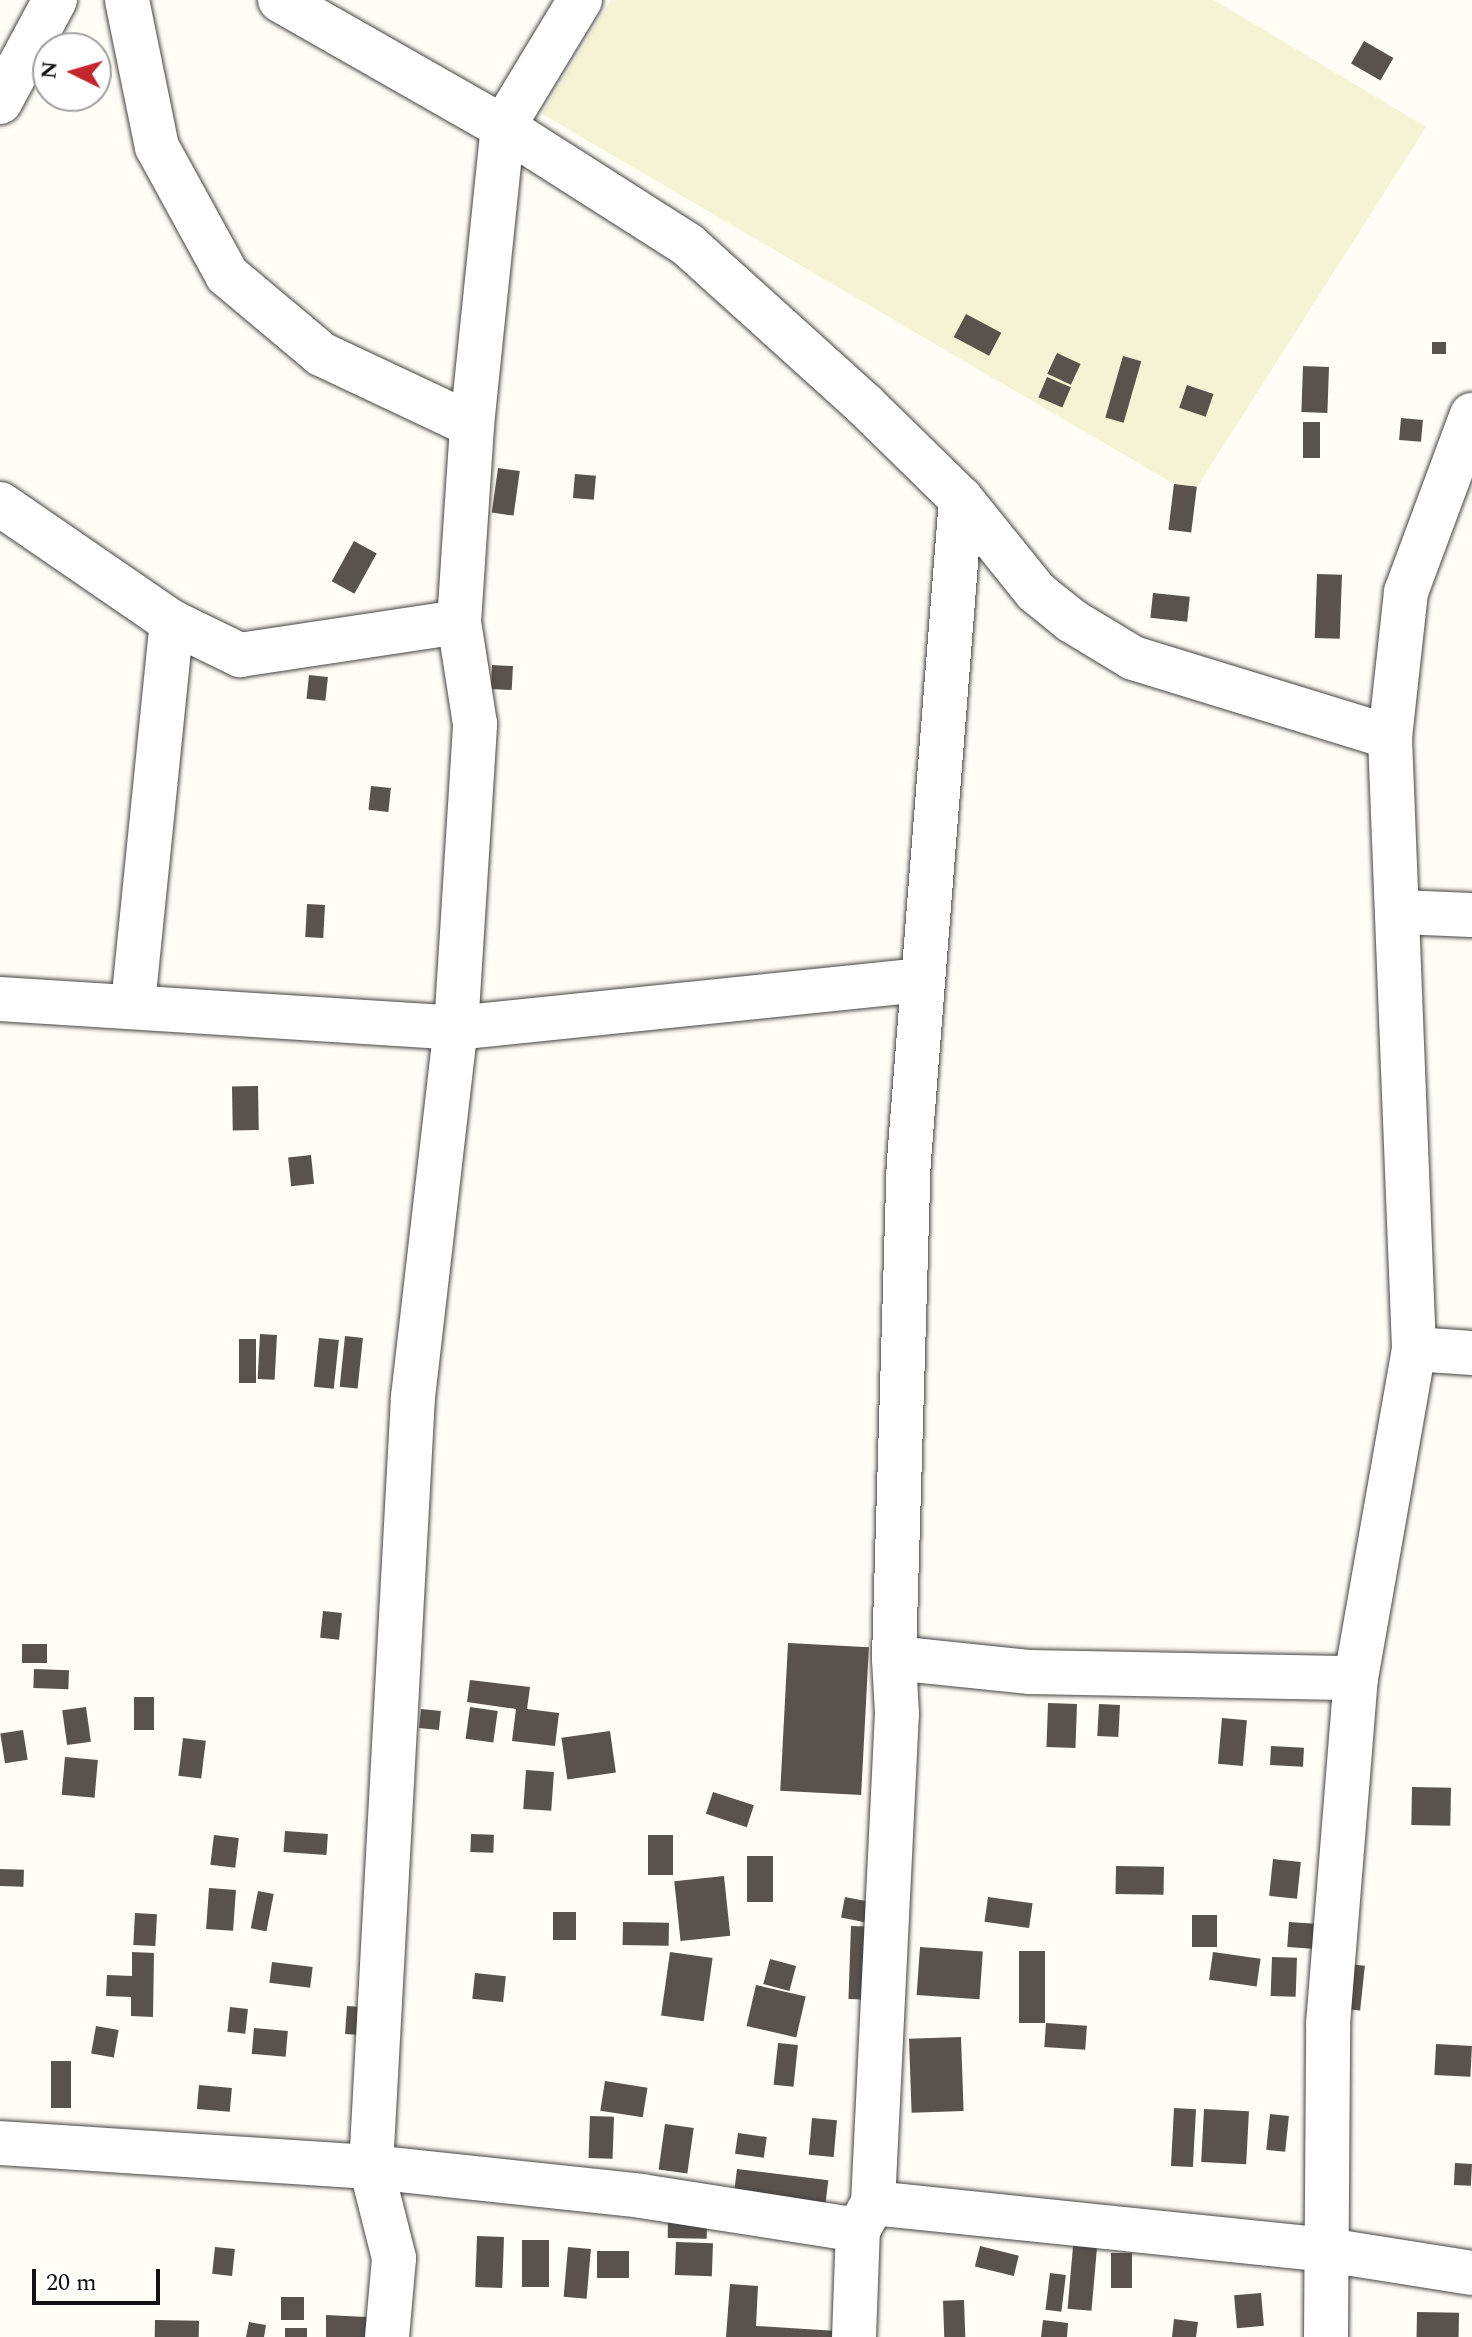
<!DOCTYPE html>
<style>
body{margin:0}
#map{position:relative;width:1472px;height:2337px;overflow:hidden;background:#fffdf5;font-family:Spectral,serif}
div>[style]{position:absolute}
.farmland>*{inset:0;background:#f6f3d4}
.building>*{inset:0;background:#5a524d;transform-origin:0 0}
.roads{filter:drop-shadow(0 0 2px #444) drop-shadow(0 0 2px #444)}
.minor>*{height:44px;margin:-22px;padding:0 22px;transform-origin:22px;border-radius:22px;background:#fff}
span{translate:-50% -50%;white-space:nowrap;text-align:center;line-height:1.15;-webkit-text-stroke:8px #fff;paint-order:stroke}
.north{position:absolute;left:32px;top:32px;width:80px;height:80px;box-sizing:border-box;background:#fff;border:2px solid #a0a0a0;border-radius:50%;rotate:275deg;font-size:22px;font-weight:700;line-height:32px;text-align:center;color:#111}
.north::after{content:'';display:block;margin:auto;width:28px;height:36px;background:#c4262e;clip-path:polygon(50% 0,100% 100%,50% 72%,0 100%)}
.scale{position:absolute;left:32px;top:2269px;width:128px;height:36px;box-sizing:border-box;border:4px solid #111;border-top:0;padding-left:10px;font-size:24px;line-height:28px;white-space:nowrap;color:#111;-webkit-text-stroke:6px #fff;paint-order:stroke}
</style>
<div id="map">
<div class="farmland">
<div style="clip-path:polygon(611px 0,1214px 0,1426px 127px,1197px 487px,1174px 484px,542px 114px)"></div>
</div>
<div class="building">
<div style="left:1364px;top:41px;width:34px;height:26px;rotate:30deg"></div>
<div style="left:966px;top:314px;width:40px;height:26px;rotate:28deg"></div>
<div style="left:1432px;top:342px;width:14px;height:12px"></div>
<div style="left:1057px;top:353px;width:26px;height:23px;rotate:25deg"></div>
<div style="left:1123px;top:356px;width:19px;height:64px;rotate:16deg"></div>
<div style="left:1303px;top:366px;width:26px;height:46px;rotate:2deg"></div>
<div style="left:1047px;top:377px;width:26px;height:22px;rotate:23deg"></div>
<div style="left:1187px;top:385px;width:28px;height:24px;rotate:19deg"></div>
<div style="left:1401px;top:418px;width:22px;height:22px;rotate:5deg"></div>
<div style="left:1303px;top:422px;width:17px;height:36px"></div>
<div style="left:498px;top:468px;width:22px;height:45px;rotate:8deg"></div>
<div style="left:575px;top:474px;width:21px;height:24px;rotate:5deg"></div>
<div style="left:1174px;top:484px;width:23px;height:46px;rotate:7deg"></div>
<div style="left:354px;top:541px;width:26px;height:46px;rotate:29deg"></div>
<div style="left:1317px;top:574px;width:25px;height:64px;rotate:2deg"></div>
<div style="left:1153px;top:593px;width:37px;height:25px;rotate:6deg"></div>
<div style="left:492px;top:665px;width:21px;height:24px;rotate:3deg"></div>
<div style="left:309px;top:675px;width:19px;height:24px;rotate:6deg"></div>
<div style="left:371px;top:786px;width:20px;height:24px;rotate:6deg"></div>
<div style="left:307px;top:904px;width:18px;height:33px;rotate:3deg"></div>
<div style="left:258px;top:1086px;width:44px;height:26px;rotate:89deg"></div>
<div style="left:311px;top:1155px;width:29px;height:23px;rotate:84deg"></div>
<div style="left:260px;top:1334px;width:17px;height:45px;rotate:3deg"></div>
<div style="left:345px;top:1336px;width:18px;height:51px;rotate:6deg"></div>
<div style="left:319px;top:1338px;width:20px;height:49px;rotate:6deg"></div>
<div style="left:239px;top:1339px;width:17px;height:44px"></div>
<div style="left:323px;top:1611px;width:19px;height:27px;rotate:6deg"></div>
<div style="left:788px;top:1643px;width:81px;height:148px;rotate:3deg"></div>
<div style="left:22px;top:1644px;width:25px;height:19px"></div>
<div style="left:34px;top:1669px;width:35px;height:19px;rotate:2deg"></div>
<div style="clip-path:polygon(470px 1680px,530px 1687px,527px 1709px,559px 1713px,555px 1746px,512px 1741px,516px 1709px,467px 1702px)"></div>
<div style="left:154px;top:1697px;width:33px;height:20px;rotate:90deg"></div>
<div style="left:1048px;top:1703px;width:29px;height:44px;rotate:2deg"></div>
<div style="left:1099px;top:1704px;width:21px;height:32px;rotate:3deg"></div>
<div style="left:86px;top:1707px;width:35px;height:24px;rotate:82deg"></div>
<div style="left:470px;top:1707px;width:28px;height:32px;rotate:8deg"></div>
<div style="left:421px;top:1709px;width:20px;height:19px;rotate:6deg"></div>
<div style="left:1222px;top:1718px;width:25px;height:46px;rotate:5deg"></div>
<div style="left:23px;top:1730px;width:30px;height:23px;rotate:81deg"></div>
<div style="left:610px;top:1731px;width:42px;height:49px;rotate:82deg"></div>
<div style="left:183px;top:1738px;width:23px;height:38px;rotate:7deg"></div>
<div style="left:1271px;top:1746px;width:33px;height:19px;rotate:3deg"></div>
<div style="left:65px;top:1757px;width:33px;height:38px;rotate:5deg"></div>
<div style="left:526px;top:1770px;width:28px;height:39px;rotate:4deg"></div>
<div style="left:1412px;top:1787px;width:39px;height:38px;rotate:1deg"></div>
<div style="left:713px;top:1792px;width:43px;height:23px;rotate:18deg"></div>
<div style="left:285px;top:1831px;width:43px;height:21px;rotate:4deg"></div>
<div style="left:471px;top:1834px;width:23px;height:18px;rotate:2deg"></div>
<div style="left:214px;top:1835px;width:25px;height:30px;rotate:7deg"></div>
<div style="left:648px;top:1835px;width:25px;height:40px"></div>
<div style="left:747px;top:1856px;width:26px;height:46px"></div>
<div style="left:1273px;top:1859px;width:28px;height:37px;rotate:6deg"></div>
<div style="left:1116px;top:1866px;width:48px;height:28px;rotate:1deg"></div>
<div style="left:0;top:1869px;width:24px;height:17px;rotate:2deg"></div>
<div style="left:724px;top:1876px;width:60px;height:50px;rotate:84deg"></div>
<div style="left:209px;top:1888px;width:27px;height:41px;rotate:4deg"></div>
<div style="left:258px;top:1891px;width:16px;height:38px;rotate:11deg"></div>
<div style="left:845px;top:1897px;width:33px;height:21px;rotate:11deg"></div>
<div style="left:988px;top:1897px;width:45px;height:25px;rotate:8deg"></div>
<div style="left:553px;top:1912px;width:23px;height:28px"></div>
<div style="left:135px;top:1913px;width:22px;height:32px;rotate:3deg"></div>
<div style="left:1192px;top:1915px;width:25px;height:32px"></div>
<div style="left:623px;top:1922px;width:46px;height:23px;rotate:1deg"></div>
<div style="left:1289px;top:1922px;width:51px;height:25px;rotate:4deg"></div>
<div style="left:851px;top:1926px;width:23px;height:73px;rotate:2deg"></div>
<div style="left:920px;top:1947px;width:63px;height:48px;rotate:4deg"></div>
<div style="left:1019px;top:1951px;width:26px;height:72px"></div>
<div style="clip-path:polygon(132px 1952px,154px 1953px,153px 2017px,131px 2016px,131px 1997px,106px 1996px,107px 1975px,132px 1976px)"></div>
<div style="left:670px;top:1952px;width:43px;height:64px;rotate:8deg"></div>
<div style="left:1213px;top:1952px;width:48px;height:28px;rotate:8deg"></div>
<div style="left:1272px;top:1957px;width:25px;height:39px;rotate:2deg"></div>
<div style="left:770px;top:1959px;width:27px;height:26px;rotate:15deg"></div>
<div style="left:272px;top:1962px;width:41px;height:21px;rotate:7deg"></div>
<div style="left:1338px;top:1963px;width:27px;height:45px;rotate:6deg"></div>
<div style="left:475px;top:1973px;width:31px;height:26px;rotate:6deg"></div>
<div style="left:756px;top:1985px;width:51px;height:42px;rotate:13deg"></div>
<div style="left:347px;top:2006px;width:42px;height:28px;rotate:4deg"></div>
<div style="left:230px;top:2007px;width:18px;height:25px;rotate:6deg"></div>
<div style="left:1046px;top:2023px;width:41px;height:24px;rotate:4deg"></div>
<div style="left:96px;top:2026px;width:23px;height:28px;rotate:10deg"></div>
<div style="left:254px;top:2028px;width:34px;height:26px;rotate:5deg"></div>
<div style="left:961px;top:2037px;width:74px;height:52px;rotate:88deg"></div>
<div style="left:778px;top:2043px;width:20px;height:42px;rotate:6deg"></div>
<div style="left:1436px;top:2044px;width:36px;height:31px;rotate:3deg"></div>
<div style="left:51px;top:2061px;width:20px;height:47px"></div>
<div style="left:605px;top:2081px;width:43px;height:30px;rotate:9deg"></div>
<div style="left:199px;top:2085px;width:33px;height:24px;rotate:5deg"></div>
<div style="left:1174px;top:2108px;width:22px;height:58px;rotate:3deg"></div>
<div style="left:1204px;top:2109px;width:45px;height:53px;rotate:3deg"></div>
<div style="left:1270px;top:2114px;width:19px;height:36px;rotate:6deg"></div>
<div style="left:590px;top:2116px;width:24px;height:42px;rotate:2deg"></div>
<div style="left:812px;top:2118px;width:25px;height:37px;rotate:5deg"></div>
<div style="left:665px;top:2124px;width:29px;height:46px;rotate:8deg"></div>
<div style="left:738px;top:2133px;width:29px;height:21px;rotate:8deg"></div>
<div style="left:1455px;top:2163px;width:17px;height:22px;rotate:3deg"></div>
<div style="left:737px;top:2169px;width:92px;height:24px;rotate:7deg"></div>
<div style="left:668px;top:2221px;width:39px;height:17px;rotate:1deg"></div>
<div style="left:1074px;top:2235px;width:24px;height:74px;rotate:5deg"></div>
<div style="left:477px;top:2236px;width:27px;height:51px;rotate:2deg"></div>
<div style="left:522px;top:2240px;width:27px;height:47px"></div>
<div style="left:676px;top:2242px;width:37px;height:33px;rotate:2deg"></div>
<div style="left:980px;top:2246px;width:40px;height:21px;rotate:14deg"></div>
<div style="left:215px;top:2247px;width:20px;height:27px;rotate:6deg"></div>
<div style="left:568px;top:2247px;width:23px;height:50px;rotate:5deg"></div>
<div style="left:597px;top:2251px;width:32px;height:27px"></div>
<div style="left:1111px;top:2253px;width:21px;height:35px"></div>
<div style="left:1050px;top:2273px;width:16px;height:37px;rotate:7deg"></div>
<div style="clip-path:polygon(730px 2284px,758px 2286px,756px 2326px,837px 2331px,837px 2337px,726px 2337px)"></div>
<div style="left:1261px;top:2293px;width:33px;height:27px;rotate:85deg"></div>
<div style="left:281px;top:2297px;width:23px;height:23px"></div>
<div style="left:964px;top:2300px;width:37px;height:21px;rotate:88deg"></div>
<div style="left:1417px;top:2312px;width:42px;height:25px;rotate:1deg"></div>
<div style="clip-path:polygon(326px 2315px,387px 2318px,386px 2337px,326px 2337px)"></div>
<div style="clip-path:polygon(1174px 2319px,1198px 2322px,1196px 2337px,1172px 2337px)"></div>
<div style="left:155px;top:2320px;width:44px;height:17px;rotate:1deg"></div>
<div style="clip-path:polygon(1043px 2320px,1068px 2323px,1067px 2337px,1041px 2337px)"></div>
<div style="clip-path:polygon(249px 2322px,266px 2325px,264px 2337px,246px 2337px)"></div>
<div style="left:285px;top:2328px;width:22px;height:9px"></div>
</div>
<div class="roads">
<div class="minor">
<div style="left:127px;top:0;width:150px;rotate:78.5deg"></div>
<div style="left:157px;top:147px;width:146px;rotate:61.3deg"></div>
<div style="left:227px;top:275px;width:123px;rotate:40deg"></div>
<div style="left:321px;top:354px;width:167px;rotate:25.2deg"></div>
<div style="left:280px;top:0;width:257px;rotate:29.7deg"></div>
<div style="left:503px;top:127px;width:219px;rotate:32.5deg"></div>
<div style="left:688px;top:245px;width:239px;rotate:42.1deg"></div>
<div style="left:865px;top:405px;width:134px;rotate:44.4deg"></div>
<div style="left:961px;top:499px;width:119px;rotate:51.1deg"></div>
<div style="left:1036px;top:592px;width:46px;rotate:38.9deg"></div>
<div style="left:1072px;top:621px;width:71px;rotate:31.2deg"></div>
<div style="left:1133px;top:658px;width:269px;rotate:17.1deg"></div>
<div style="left:0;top:102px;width:116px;rotate:-61.7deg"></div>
<div style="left:0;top:504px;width:209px;rotate:34.5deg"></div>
<div style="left:172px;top:622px;width:76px;rotate:25.9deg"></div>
<div style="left:240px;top:655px;width:221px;rotate:-8.6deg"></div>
<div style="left:1399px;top:912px;width:73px;rotate:2.4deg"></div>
<div style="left:0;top:999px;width:457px;rotate:3.6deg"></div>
<div style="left:456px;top:1028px;width:469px;rotate:-5.9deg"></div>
<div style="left:133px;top:1004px;width:384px;rotate:-84.2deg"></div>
<div style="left:1414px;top:1349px;width:58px;rotate:3.9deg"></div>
<div style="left:894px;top:1658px;width:137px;rotate:5.9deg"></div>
<div style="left:1030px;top:1672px;width:326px;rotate:1.1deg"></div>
<div style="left:0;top:2143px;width:372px;rotate:3.7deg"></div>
<div style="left:371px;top:2167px;width:272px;rotate:6.1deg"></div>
<div style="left:641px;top:2196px;width:220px;rotate:8.9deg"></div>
<div style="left:873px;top:2203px;width:456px;rotate:5.9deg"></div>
<div style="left:1327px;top:2250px;width:147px;rotate:9deg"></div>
<div style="left:387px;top:2337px;width:79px;rotate:-84.9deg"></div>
<div style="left:394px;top:2258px;width:94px;rotate:-104.2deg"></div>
<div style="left:371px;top:2167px;width:771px;rotate:-86.88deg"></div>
<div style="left:413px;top:1397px;width:371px;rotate:-83.4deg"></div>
<div style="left:456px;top:1028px;width:305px;rotate:-86.4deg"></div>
<div style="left:475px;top:724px;width:103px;rotate:-98.9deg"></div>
<div style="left:459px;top:622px;width:197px;rotate:-86.2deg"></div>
<div style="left:472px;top:425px;width:300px;rotate:-84.1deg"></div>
<div style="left:503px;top:127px;width:149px;rotate:-58.8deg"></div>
<div style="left:854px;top:2337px;width:107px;rotate:-87.9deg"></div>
<div style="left:858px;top:2230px;width:31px;rotate:-61deg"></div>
<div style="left:873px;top:2203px;width:490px;rotate:-87.2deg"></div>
<div style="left:897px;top:1714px;width:56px;rotate:-93.1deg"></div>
<div style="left:894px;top:1658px;width:498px;rotate:-88.3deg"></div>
<div style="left:909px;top:1160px;width:663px;rotate:-85.5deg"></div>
<div style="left:1326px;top:2337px;width:313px;rotate:-89.6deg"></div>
<div style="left:1328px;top:2024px;width:347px;rotate:-85.4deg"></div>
<div style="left:1356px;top:1678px;width:334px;rotate:-80deg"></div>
<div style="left:1414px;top:1349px;width:612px;rotate:-92.25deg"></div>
<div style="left:1390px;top:737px;width:146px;rotate:-83.7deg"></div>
<div style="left:1406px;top:592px;width:189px;rotate:-69.6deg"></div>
</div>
</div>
<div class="north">N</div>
<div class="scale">20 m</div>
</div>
